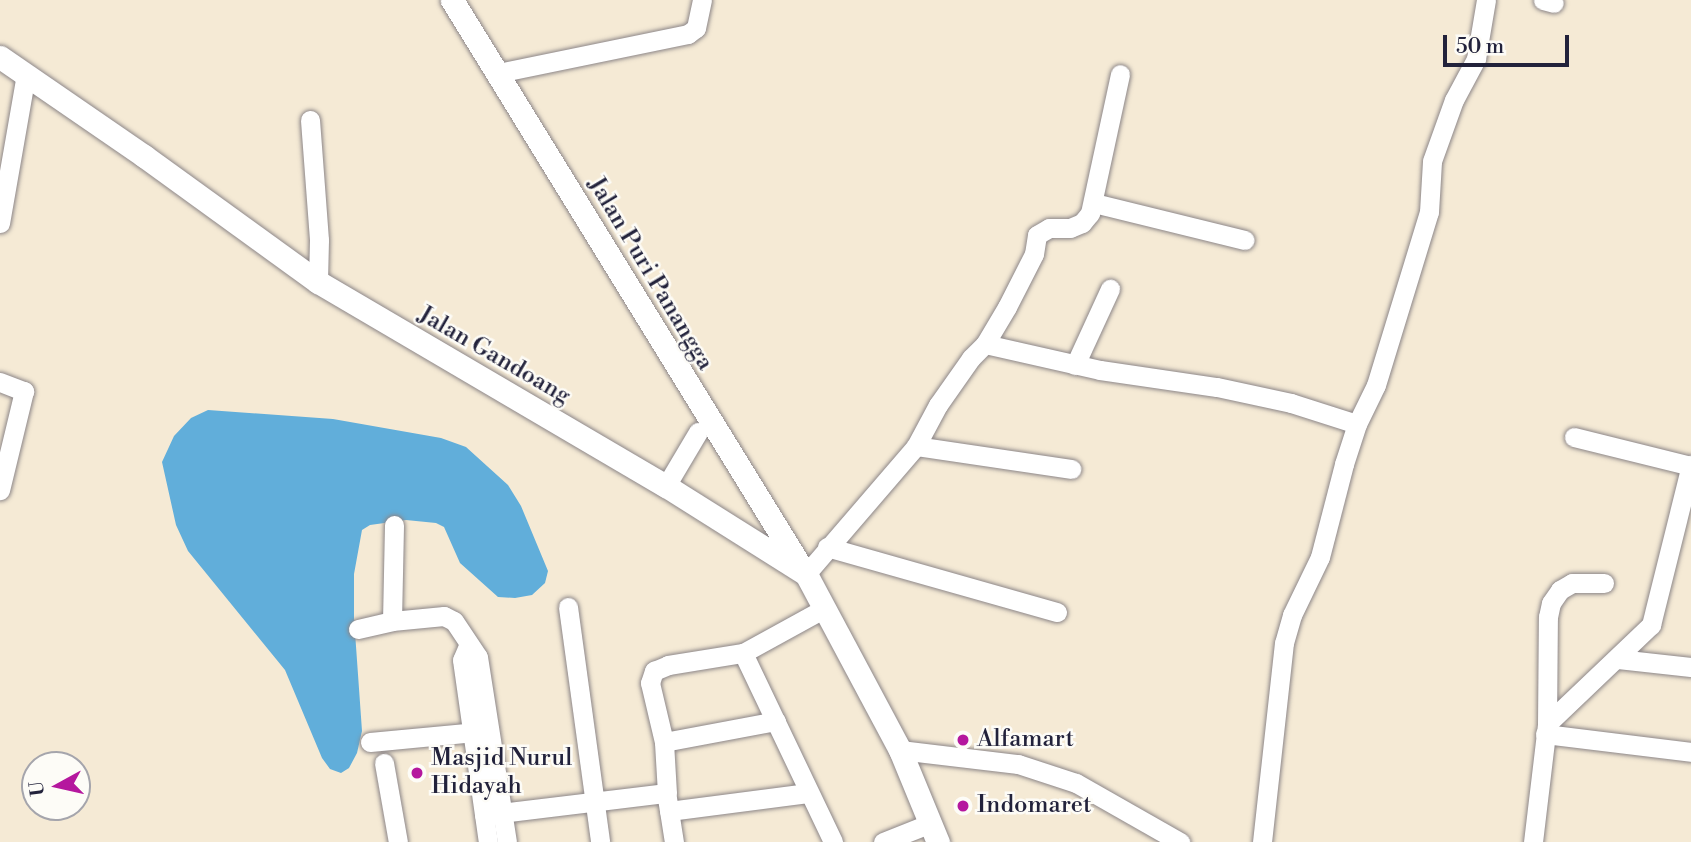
<!DOCTYPE html>
<style>
body{margin:0}
#map{position:relative;width:1691px;height:842px;overflow:hidden;background:#f5ead5;font-family:"Libre Bodoni",serif}
div>[style]{position:absolute}
.water>*{inset:0;background:#61aeda}
.roads{filter:drop-shadow(0 0 2px #8c8688) drop-shadow(0 0 2px #8c8688)}
.minor>*{height:19px;margin:-9.5px;padding:0 9.5px;transform-origin:9.5px;border-radius:9.5px;background:#fff}
.tertiary>*{height:23px;margin:-11.5px;padding:0 11.5px;transform-origin:11.5px;border-radius:11.5px;background:#fff}
.dots>*{width:19px;height:19px;translate:-50% -50%;box-sizing:border-box;border:4px solid #fdfcf7;border-radius:50%}
span{translate:-50% -50%;white-space:nowrap;text-align:center;line-height:1.15;-webkit-text-stroke:5px #fdfcf7;paint-order:stroke}
.street-label{font-size:24px;color:#22223b}
.poi-label{font-size:24px;color:#22223b}
.left{translate:0 -50%;text-align:left}
.north{position:absolute;left:21px;top:751px;width:70px;height:70px;box-sizing:border-box;background:#fdfcf7;border:2px solid #a5a5ac;border-radius:50%;rotate:262deg;font-size:19px;font-weight:700;line-height:28px;text-align:center;color:#22223b}
.north::after{content:'';display:block;margin:auto;width:24px;height:32px;background:#b5179e;clip-path:polygon(50% 0,100% 100%,50% 72%,0 100%)}
.scale{position:absolute;left:1443px;top:35px;width:126px;height:32px;box-sizing:border-box;border:4px solid #22223b;border-top:0;padding-left:9px;font-size:21px;line-height:24px;white-space:nowrap;color:#22223b;-webkit-text-stroke:5px #fdfcf7;paint-order:stroke}
</style>
<div id="map">
<div class="water">
<div style="clip-path:polygon(208px 410px,333px 419px,441px 438px,466px 447px,508px 485px,521px 506px,548px 571px,545px 583px,532px 595px,515px 598px,498px 597px,460px 563px,444px 527px,436px 523px,406px 520px,370px 525px,362px 530px,354px 574px,354px 618px,362px 731px,357px 753px,349px 768px,341px 773px,330px 769px,322px 758px,285px 670px,188px 551px,176px 525px,162px 462px,174px 436px,191px 418px)"></div>
</div>
<div class="roads">
<div class="minor">
<div style="left:1543px;top:0;width:11px;rotate:15deg"></div>
<div style="left:498px;top:73px;width:194px;rotate:-11.6deg"></div>
<div style="left:688px;top:34px;width:10px;rotate:-37deg"></div>
<div style="left:696px;top:28px;width:29px;rotate:-78deg"></div>
<div style="left:310px;top:120px;width:120px;rotate:85.7deg"></div>
<div style="left:319px;top:240px;width:42px;rotate:91.4deg"></div>
<div style="left:1094px;top:203px;width:155px;rotate:13.8deg"></div>
<div style="left:0;top:223px;width:151px;rotate:-80.1deg"></div>
<div style="left:985px;top:344px;width:118px;rotate:12.7deg"></div>
<div style="left:1100px;top:370px;width:118px;rotate:8.3deg"></div>
<div style="left:1217px;top:387px;width:76px;rotate:12.2deg"></div>
<div style="left:1291px;top:403px;width:69px;rotate:17.7deg"></div>
<div style="left:1075px;top:365px;width:84px;rotate:-65.3deg"></div>
<div style="left:0;top:382px;width:26px;rotate:21deg"></div>
<div style="left:24px;top:391px;width:102px;rotate:103.6deg"></div>
<div style="left:1574px;top:437px;width:121px;rotate:13.9deg"></div>
<div style="left:916px;top:446px;width:157px;rotate:8.4deg"></div>
<div style="left:666px;top:486px;width:63px;rotate:-59.3deg"></div>
<div style="left:827px;top:547px;width:239px;rotate:15.8deg"></div>
<div style="left:806px;top:574px;width:169px;rotate:-49.3deg"></div>
<div style="left:916px;top:446px;width:47px;rotate:-61.8deg"></div>
<div style="left:938px;top:405px;width:57px;rotate:-54.9deg"></div>
<div style="left:971px;top:358px;width:20px;rotate:-45deg"></div>
<div style="left:985px;top:344px;width:43px;rotate:-59.3deg"></div>
<div style="left:1007px;top:307px;width:59px;rotate:-63deg"></div>
<div style="left:1034px;top:254px;width:19px;rotate:-81deg"></div>
<div style="left:1037px;top:235px;width:14px;rotate:-30deg"></div>
<div style="left:1049px;top:228px;width:21px"></div>
<div style="left:1070px;top:228px;width:13px;rotate:-23deg"></div>
<div style="left:1082px;top:223px;width:13px;rotate:-51deg"></div>
<div style="left:1090px;top:213px;width:142px;rotate:-77.8deg"></div>
<div style="left:568px;top:607px;width:237px;rotate:82.2deg"></div>
<div style="left:825px;top:608px;width:94px;rotate:151.2deg"></div>
<div style="left:743px;top:653px;width:209px;rotate:64.5deg"></div>
<div style="left:392px;top:621px;width:96px;rotate:-88.8deg"></div>
<div style="left:358px;top:629px;width:35px;rotate:-13deg"></div>
<div style="left:392px;top:621px;width:52px;rotate:-5.5deg"></div>
<div style="left:444px;top:616px;width:11px;rotate:27deg"></div>
<div style="left:454px;top:621px;width:43px;rotate:56.3deg"></div>
<div style="left:478px;top:657px;width:187px;rotate:81.1deg"></div>
<div style="left:468px;top:646px;width:15px;rotate:113deg"></div>
<div style="left:462px;top:660px;width:184px;rotate:81.9deg"></div>
<div style="left:1618px;top:659px;width:73px;rotate:6.3deg"></div>
<div style="left:1547px;top:724px;width:144px;rotate:-43.6deg"></div>
<div style="left:1651px;top:625px;width:165px;rotate:-76deg"></div>
<div style="left:1545px;top:734px;width:147px;rotate:7deg"></div>
<div style="left:370px;top:742px;width:118px;rotate:-5.4deg"></div>
<div style="left:664px;top:742px;width:114px;rotate:-10.6deg"></div>
<div style="left:900px;top:750px;width:119px;rotate:6.8deg"></div>
<div style="left:1018px;top:764px;width:61px;rotate:18.1deg"></div>
<div style="left:1076px;top:783px;width:120px;rotate:29.6deg"></div>
<div style="left:384px;top:763px;width:80px;rotate:80deg"></div>
<div style="left:667px;top:798px;width:45px;rotate:81deg"></div>
<div style="left:669px;top:811px;width:140px;rotate:-7.4deg"></div>
<div style="left:484px;top:815px;width:184px;rotate:-6.9deg"></div>
<div style="left:667px;top:793px;width:51px;rotate:-93.4deg"></div>
<div style="left:664px;top:742px;width:61px;rotate:-103.3deg"></div>
<div style="left:650px;top:683px;width:13px;rotate:-72deg"></div>
<div style="left:654px;top:671px;width:15px;rotate:-23deg"></div>
<div style="left:668px;top:665px;width:76px;rotate:-9.1deg"></div>
<div style="left:883px;top:842px;width:52px;rotate:-21.6deg"></div>
<div style="left:1262px;top:842px;width:200px;rotate:-83.7deg"></div>
<div style="left:1284px;top:643px;width:29px;rotate:-74deg"></div>
<div style="left:1292px;top:615px;width:64px;rotate:-64.2deg"></div>
<div style="left:1320px;top:557px;width:96px;rotate:-75.5deg"></div>
<div style="left:1344px;top:464px;width:42px;rotate:-72deg"></div>
<div style="left:1357px;top:424px;width:43px;rotate:-64deg"></div>
<div style="left:1376px;top:385px;width:181px;rotate:-73deg"></div>
<div style="left:1429px;top:212px;width:51px;rotate:-86.6deg"></div>
<div style="left:1432px;top:161px;width:65px;rotate:-70.2deg"></div>
<div style="left:1454px;top:100px;width:47px;rotate:-61.8deg"></div>
<div style="left:1476px;top:59px;width:60px;rotate:-80.4deg"></div>
<div style="left:1533px;top:842px;width:119px;rotate:-83.2deg"></div>
<div style="left:1547px;top:724px;width:107px;rotate:-89.5deg"></div>
<div style="left:1548px;top:617px;width:14px;rotate:-78deg"></div>
<div style="left:1551px;top:603px;width:16px;rotate:-55deg"></div>
<div style="left:1560px;top:590px;width:14px;rotate:-30deg"></div>
<div style="left:1572px;top:583px;width:32px"></div>
</div>
<div class="tertiary">
<div style="left:452px;top:0;width:668px;rotate:58.4deg"></div>
<div style="left:0;top:57px;width:175px;rotate:34.5deg"></div>
<div style="left:144px;top:156px;width:215px;rotate:35.9deg"></div>
<div style="left:318px;top:282px;width:403px;rotate:30.4deg"></div>
<div style="left:666px;top:486px;width:165px;rotate:32.2deg"></div>
<div style="left:806px;top:574px;width:200px;rotate:61.9deg"></div>
<div style="left:900px;top:750px;width:100px;rotate:67.6deg"></div>
</div>
</div>
<div class="dots">
<div style="left:963px;top:740px;background:#b5179e"></div>
<div style="left:417px;top:773px;background:#b5179e"></div>
<div style="left:963px;top:806px;background:#b5179e"></div>
</div>
<div class="street-label">
<span style="left:650px;top:274px;rotate:59deg">Jalan Puri Panangga</span>
<span style="left:494px;top:356px;rotate:30deg">Jalan Gandoang</span>
</div>
<div class="poi-label">
<span class="left" style="left:977px;top:740px">Alfamart</span>
<span class="left" style="left:431px;top:773px">Masjid Nurul<br>Hidayah</span>
<span class="left" style="left:977px;top:806px">Indomaret</span>
</div>
<div class="north">U</div>
<div class="scale">50 m</div>
</div>
